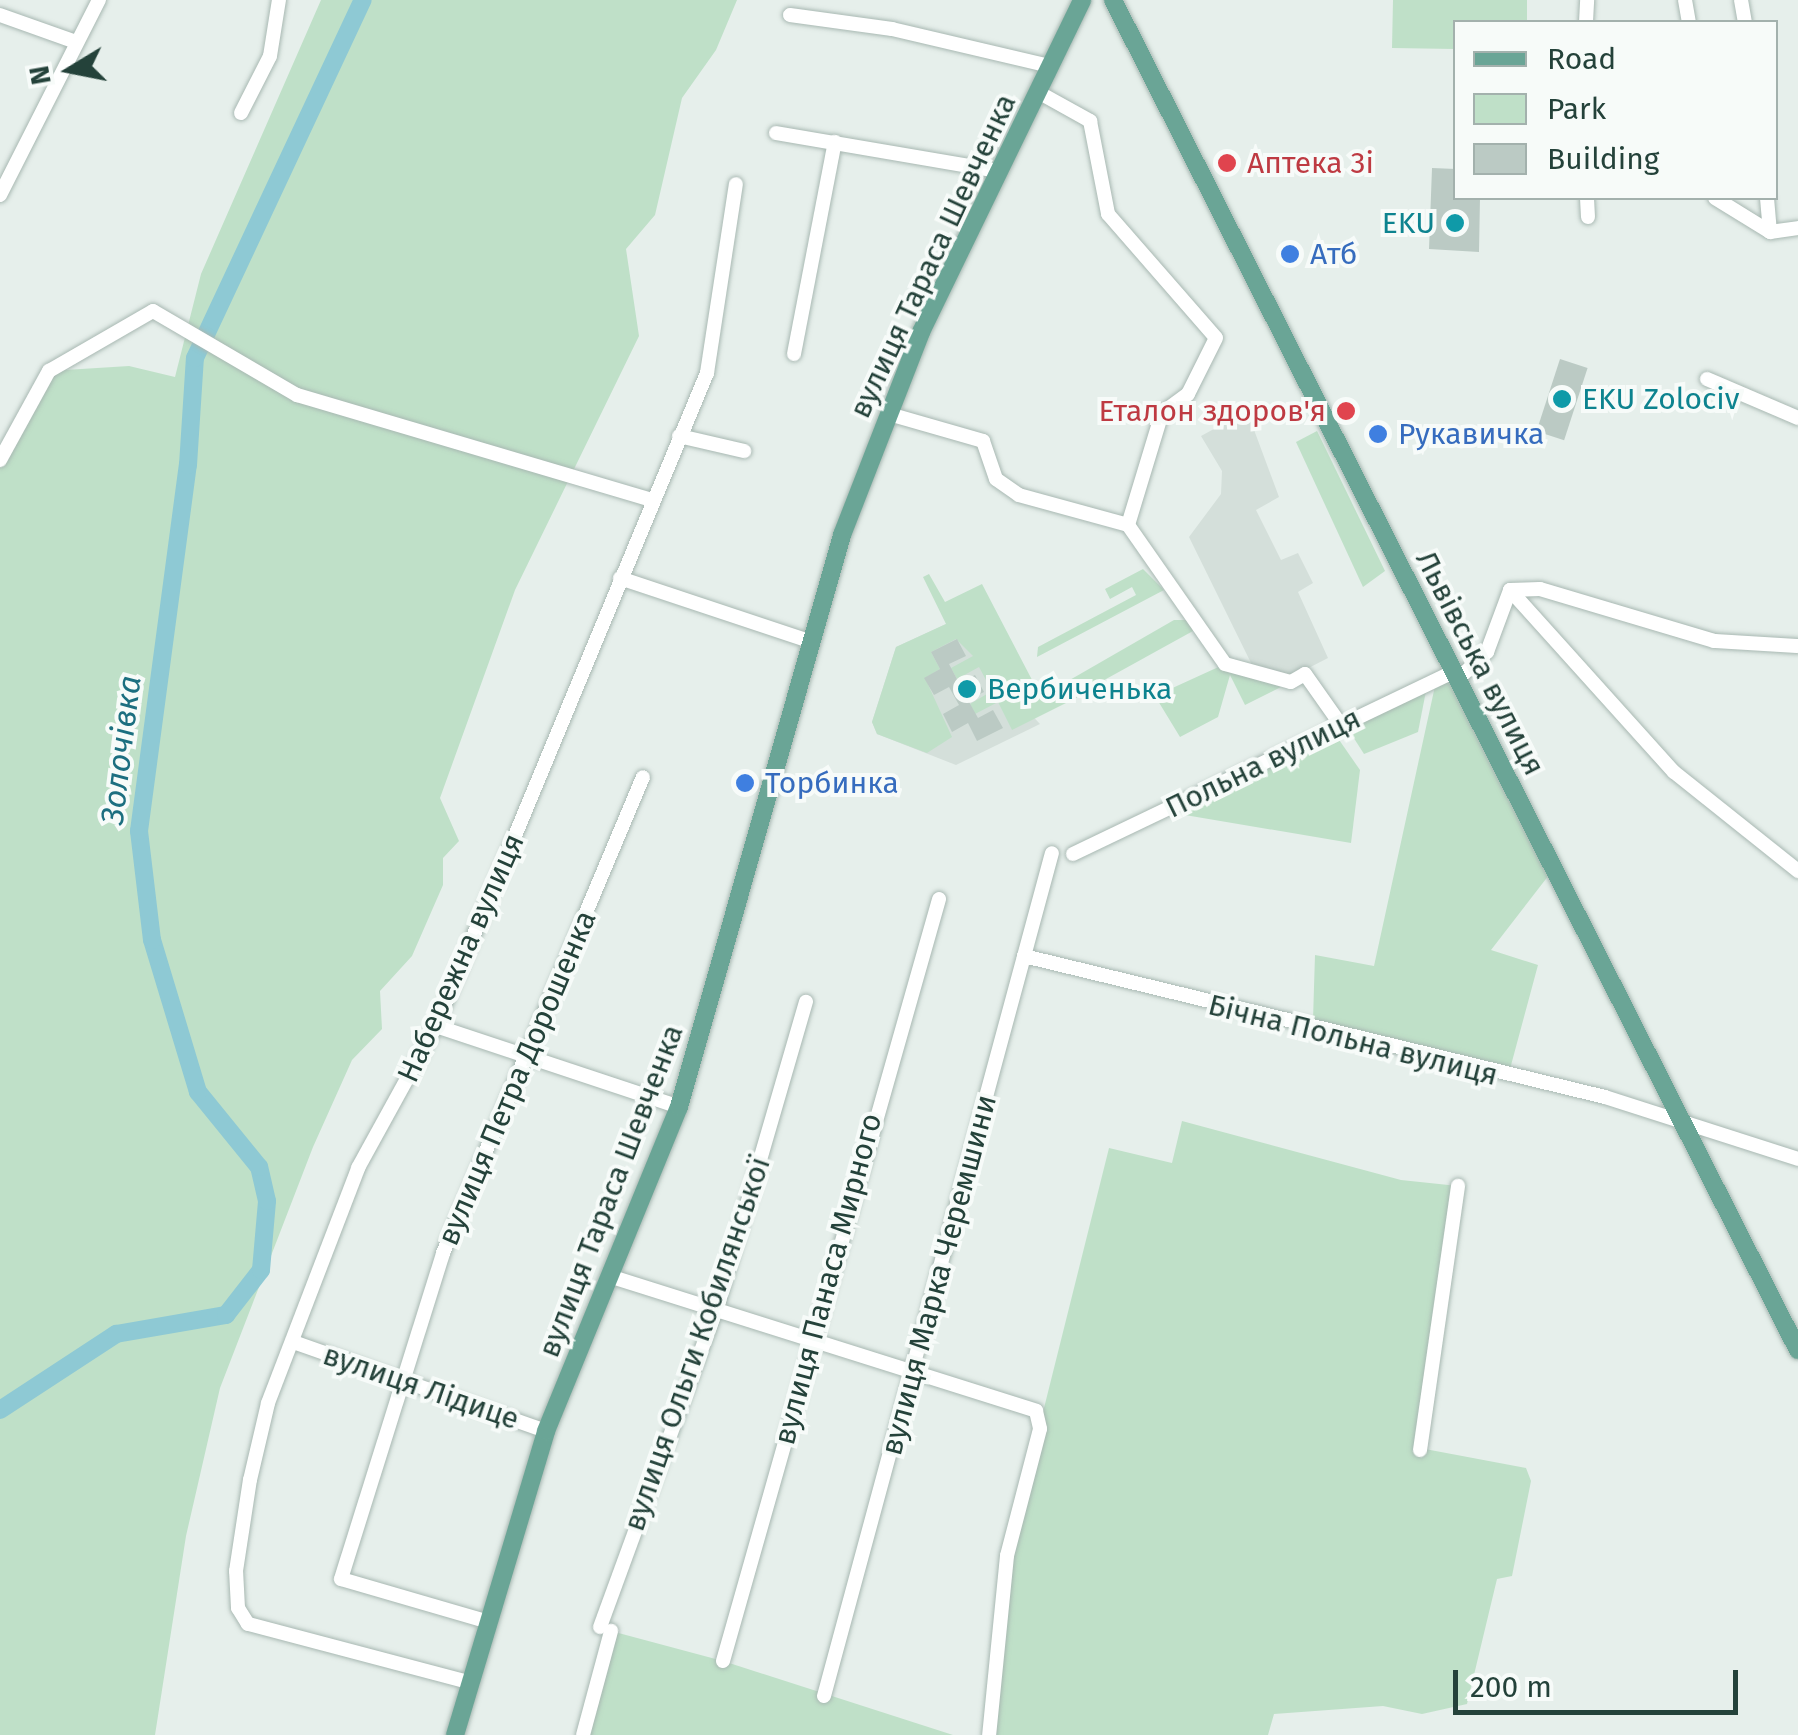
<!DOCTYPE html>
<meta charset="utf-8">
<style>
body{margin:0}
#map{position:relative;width:1798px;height:1735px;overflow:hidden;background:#e6efeb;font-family:"Fira Sans",sans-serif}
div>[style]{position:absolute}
.built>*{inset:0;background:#d4dfda}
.green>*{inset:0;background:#bfe0c8}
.river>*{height:18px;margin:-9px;padding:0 9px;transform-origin:9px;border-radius:9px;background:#8ec9d4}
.building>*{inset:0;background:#bbcac4;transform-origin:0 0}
.roads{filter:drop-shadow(0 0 2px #a8b8b2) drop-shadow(0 0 2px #a8b8b2)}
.minor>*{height:14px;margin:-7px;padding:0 7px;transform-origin:7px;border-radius:7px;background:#fff}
.major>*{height:18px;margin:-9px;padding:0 9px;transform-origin:9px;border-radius:9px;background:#6aa596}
.dots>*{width:28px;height:28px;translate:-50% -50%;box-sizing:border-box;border:5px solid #f7fbf9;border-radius:50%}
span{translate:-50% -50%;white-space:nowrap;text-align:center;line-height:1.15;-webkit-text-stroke:8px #f7fbf9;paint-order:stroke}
.health-label{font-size:30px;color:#be3a42}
.left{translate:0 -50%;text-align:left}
.right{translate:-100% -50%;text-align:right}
.culture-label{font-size:30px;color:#0d838f}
.shop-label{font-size:30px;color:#366cbe}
.street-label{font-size:30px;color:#24423a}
.water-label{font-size:32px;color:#1c6f80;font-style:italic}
.legend{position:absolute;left:1453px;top:20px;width:325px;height:180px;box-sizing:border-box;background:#f7fbf9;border:2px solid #a3b1ad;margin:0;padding:12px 18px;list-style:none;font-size:30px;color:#24423a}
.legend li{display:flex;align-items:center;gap:20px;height:50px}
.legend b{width:50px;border:2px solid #a3b1ad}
.north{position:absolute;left:20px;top:20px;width:100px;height:100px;-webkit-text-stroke:8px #f7fbf9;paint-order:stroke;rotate:260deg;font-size:28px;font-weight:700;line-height:40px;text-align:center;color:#24423a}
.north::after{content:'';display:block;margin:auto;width:35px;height:45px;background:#24423a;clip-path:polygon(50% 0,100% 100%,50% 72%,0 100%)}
.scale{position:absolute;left:1453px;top:1670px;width:285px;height:45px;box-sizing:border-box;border:5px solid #24423a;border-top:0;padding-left:12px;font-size:30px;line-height:35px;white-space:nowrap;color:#24423a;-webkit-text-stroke:8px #f7fbf9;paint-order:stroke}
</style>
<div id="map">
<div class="built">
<div style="clip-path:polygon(1247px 411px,1279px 497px,1256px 510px,1281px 560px,1298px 553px,1313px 583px,1298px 592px,1328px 658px,1289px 678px,1252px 665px,1189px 537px,1221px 494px,1222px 471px,1201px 436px)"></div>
<div style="clip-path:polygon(946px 624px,1040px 724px,956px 765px,877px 734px,872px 722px,896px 647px)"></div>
</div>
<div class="green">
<div style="clip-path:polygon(321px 0,737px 0,716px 50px,682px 98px,655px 215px,626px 249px,639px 336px,515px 590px,440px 798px,459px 841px,443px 858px,443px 885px,412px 956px,380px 991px,382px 1029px,352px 1060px,313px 1147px,220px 1388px,186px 1536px,155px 1735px,0 1735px,0 460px,49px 371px,129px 366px,175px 377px,201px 274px)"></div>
<div style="clip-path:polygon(1393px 0,1527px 0,1527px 22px,1456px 22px,1455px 49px,1392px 48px)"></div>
<div style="clip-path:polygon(1317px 431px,1385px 571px,1363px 587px,1296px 442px)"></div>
<div style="clip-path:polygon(1143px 569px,1164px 590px,1037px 657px,1038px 647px,1136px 595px,1132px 587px,1110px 599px,1105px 589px)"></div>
<div style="clip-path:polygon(929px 574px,945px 602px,982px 584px,1042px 699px,1080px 696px,1012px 730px,998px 702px,975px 714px,970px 704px,992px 691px,979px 667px,957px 679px,951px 668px,973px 656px,956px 639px,931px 652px,940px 669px,925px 678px,952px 737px,927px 753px,877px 734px,872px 722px,896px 647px,946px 624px,923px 577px)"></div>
<div style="clip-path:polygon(1174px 620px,1190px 620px,1193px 631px,1097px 684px,1072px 689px,1068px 681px)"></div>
<div style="clip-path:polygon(1225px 664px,1291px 682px,1245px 705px,1230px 675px,1218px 717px,1180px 737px,1155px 696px)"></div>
<div style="clip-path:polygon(1449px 680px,1549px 875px,1491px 950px,1538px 965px,1510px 1069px,1313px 1020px,1315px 955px,1374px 966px,1435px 686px)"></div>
<div style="clip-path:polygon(1426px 691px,1418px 732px,1364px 754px,1348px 729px)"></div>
<div style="clip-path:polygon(1335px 734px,1360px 770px,1351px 843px,1185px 815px,1185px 807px)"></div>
<div style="clip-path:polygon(1182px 1121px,1401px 1180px,1458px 1186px,1425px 1449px,1526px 1468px,1531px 1481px,1512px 1576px,1497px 1579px,1467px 1704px,1422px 1714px,1383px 1706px,1274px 1714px,1268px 1735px,989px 1735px,1007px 1556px,1109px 1148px,1172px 1163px)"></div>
<div style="clip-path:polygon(611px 1631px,723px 1661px,953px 1735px,583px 1735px)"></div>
</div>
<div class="river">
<div style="left:0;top:1410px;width:139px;rotate:-33.2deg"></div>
<div style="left:116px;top:1334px;width:112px;rotate:-9.8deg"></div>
<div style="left:226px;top:1315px;width:57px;rotate:-52.1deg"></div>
<div style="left:261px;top:1270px;width:69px;rotate:-85deg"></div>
<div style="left:267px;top:1201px;width:35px;rotate:-103deg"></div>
<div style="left:259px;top:1167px;width:97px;rotate:-129.1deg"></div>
<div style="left:198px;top:1092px;width:159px;rotate:-106.8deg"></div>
<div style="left:152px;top:940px;width:110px;rotate:-96.8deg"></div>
<div style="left:139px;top:831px;width:369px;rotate:-82.4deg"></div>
<div style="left:188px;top:465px;width:107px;rotate:-86.3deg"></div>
<div style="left:195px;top:358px;width:395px;rotate:-64.9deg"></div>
</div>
<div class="building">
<div style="clip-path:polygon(1432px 168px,1456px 169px,1456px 198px,1480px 198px,1479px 252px,1429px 249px)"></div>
<div style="left:1560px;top:359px;width:29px;height:76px;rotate:18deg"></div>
<div style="clip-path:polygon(957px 639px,966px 656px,949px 664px,959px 683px,975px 675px,984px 692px,968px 700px,978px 718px,993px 710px,1003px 728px,977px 741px,968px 723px,952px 732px,943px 714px,959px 705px,949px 687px,934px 695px,924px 678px,940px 669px,931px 652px)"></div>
</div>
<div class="roads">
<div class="minor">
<div style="left:1685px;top:0;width:22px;rotate:80deg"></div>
<div style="left:1741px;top:0;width:22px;rotate:80deg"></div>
<div style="left:0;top:15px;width:81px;rotate:19.6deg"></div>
<div style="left:790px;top:15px;width:103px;rotate:7.8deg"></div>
<div style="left:892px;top:29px;width:162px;rotate:13.2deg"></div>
<div style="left:1586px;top:22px;width:22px;rotate:-87deg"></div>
<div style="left:1038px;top:92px;width:60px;rotate:29.1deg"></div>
<div style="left:1090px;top:121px;width:95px;rotate:79deg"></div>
<div style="left:1108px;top:214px;width:164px;rotate:48.9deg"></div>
<div style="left:1216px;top:338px;width:63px;rotate:116.6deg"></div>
<div style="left:1188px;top:394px;width:32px;rotate:144deg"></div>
<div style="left:1162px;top:413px;width:117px;rotate:106.9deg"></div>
<div style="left:241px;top:113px;width:64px;rotate:-63deg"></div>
<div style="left:270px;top:56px;width:57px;rotate:-80.9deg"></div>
<div style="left:776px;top:133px;width:226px;rotate:9.7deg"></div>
<div style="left:0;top:195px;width:219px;rotate:-63.1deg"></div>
<div style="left:1587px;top:198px;width:19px;rotate:87deg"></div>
<div style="left:1715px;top:198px;width:65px;rotate:31.7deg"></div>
<div style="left:1770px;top:232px;width:28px;rotate:-8deg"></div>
<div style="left:1767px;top:198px;width:34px;rotate:85deg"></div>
<div style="left:794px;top:354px;width:216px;rotate:-79.1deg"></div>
<div style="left:1707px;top:379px;width:99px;rotate:23.2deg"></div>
<div style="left:889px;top:414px;width:98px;rotate:16deg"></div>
<div style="left:983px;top:441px;width:40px;rotate:71.1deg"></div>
<div style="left:996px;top:479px;width:28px;rotate:35deg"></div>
<div style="left:1019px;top:495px;width:113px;rotate:15.4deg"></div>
<div style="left:1128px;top:525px;width:169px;rotate:55.1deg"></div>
<div style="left:1225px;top:664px;width:68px;rotate:15.3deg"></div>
<div style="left:1291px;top:682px;width:16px;rotate:-30deg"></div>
<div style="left:1305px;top:674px;width:62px;rotate:54.8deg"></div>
<div style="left:679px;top:436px;width:67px;rotate:13deg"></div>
<div style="left:0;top:460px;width:102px;rotate:-61.2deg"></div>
<div style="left:49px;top:371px;width:120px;rotate:-30deg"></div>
<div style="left:153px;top:311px;width:167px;rotate:30.3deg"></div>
<div style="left:297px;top:395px;width:370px;rotate:16.5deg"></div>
<div style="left:620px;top:578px;width:199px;rotate:18.4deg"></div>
<div style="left:1510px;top:590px;width:245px;rotate:48deg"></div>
<div style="left:1674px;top:772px;width:159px;rotate:38.6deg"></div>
<div style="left:1510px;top:590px;width:30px;rotate:-2deg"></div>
<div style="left:1540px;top:589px;width:182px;rotate:16.6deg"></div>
<div style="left:1714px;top:641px;width:84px;rotate:3.4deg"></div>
<div style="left:1458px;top:679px;width:40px;rotate:-43deg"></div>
<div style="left:1487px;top:652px;width:66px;rotate:-69.6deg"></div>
<div style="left:1073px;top:854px;width:421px;rotate:-25.6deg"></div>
<div style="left:1024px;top:956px;width:598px;rotate:13.64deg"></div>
<div style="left:1605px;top:1097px;width:203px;rotate:17.8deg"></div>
<div style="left:436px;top:1026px;width:256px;rotate:18.4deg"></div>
<div style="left:609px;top:1276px;width:448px;rotate:17.5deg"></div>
<div style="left:1036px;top:1411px;width:18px;rotate:77deg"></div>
<div style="left:1040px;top:1429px;width:131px;rotate:104.6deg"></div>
<div style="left:1007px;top:1556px;width:180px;rotate:95.7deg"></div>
<div style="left:296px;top:1343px;width:265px;rotate:19.4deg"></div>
<div style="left:1420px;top:1450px;width:267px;rotate:-81.8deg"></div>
<div style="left:489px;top:1622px;width:154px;rotate:-163.8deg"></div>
<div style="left:341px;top:1579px;width:342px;rotate:-72.6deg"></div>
<div style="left:443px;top:1253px;width:516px;rotate:-67.21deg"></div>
<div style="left:600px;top:1627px;width:340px;rotate:-69.9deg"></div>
<div style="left:717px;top:1308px;width:319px;rotate:-73.8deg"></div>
<div style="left:723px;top:1661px;width:792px;rotate:-74.17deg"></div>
<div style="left:472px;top:1683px;width:232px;rotate:-165.2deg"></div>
<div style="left:248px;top:1624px;width:19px;rotate:-122deg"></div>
<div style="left:238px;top:1608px;width:37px;rotate:-93deg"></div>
<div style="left:236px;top:1571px;width:92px;rotate:-81.3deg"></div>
<div style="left:250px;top:1480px;width:79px;rotate:-76.8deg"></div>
<div style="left:268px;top:1403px;width:252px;rotate:-69deg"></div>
<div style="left:358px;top:1168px;width:162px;rotate:-61.2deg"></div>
<div style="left:436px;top:1026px;width:707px;rotate:-67.46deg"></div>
<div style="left:707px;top:373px;width:191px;rotate:-81.3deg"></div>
<div style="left:824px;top:1696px;width:873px;rotate:-74.87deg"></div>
<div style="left:583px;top:1735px;width:108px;rotate:-74.9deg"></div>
</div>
<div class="major">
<div style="left:1113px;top:0;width:1514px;rotate:63.1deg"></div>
<div style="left:455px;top:1735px;width:317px;rotate:-73.3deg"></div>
<div style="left:546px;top:1431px;width:350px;rotate:-67.7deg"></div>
<div style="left:679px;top:1107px;width:595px;rotate:-74.09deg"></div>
<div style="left:842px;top:535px;width:218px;rotate:-68.7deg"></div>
<div style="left:921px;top:332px;width:369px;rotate:-64.1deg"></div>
</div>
</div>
<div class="dots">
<div style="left:1227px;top:163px;background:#e0444e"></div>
<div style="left:1455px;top:223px;background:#0f9aa8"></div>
<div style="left:1290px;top:254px;background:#3f7fe0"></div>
<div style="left:1562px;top:399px;background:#0f9aa8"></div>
<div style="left:1346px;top:411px;background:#e0444e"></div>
<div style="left:1378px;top:434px;background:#3f7fe0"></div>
<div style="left:967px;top:689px;background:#0f9aa8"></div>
<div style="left:745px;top:783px;background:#3f7fe0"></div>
</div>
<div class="health-label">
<span class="left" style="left:1247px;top:163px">Аптека 3і</span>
<span class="right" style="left:1326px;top:411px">Еталон здоров'я</span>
</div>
<div class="culture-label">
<span class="right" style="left:1435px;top:223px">EKU</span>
<span class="left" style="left:1582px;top:399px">EKU Zolociv</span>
<span class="left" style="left:987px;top:689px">Вербиченька</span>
</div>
<div class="shop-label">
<span class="left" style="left:1310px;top:254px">Атб</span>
<span class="left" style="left:1398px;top:434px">Рукавичка</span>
<span class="left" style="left:765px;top:783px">Торбинка</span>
</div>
<div class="street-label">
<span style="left:933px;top:256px;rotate:-65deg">вулиця Тараса Шевченка</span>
<span style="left:1480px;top:663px;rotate:63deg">Львівська вулиця</span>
<span style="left:1263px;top:763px;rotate:-26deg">Польна вулиця</span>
<span style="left:461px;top:958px;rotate:-66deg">Набережна вулиця</span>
<span style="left:1353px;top:1040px;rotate:14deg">Бічна Польна вулиця</span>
<span style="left:517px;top:1078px;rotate:-67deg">вулиця Петра Дорошенка</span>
<span style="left:611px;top:1191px;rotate:-69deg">вулиця Тараса Шевченка</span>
<span style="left:939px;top:1275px;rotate:-75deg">вулиця Марка Черемшини</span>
<span style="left:828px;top:1279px;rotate:-75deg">вулиця Панаса Мирного</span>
<span style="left:697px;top:1344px;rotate:-71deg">вулиця Ольги Кобилянської</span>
<span style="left:421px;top:1387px;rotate:19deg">вулиця Лідице</span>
</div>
<div class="water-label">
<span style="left:121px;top:750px;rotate:-83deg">Золочівка</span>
</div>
<ul class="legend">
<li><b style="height:12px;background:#6aa596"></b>Road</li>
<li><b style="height:28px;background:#bfe0c8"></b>Park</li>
<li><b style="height:28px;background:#bbcac4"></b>Building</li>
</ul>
<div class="north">N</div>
<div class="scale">200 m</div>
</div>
